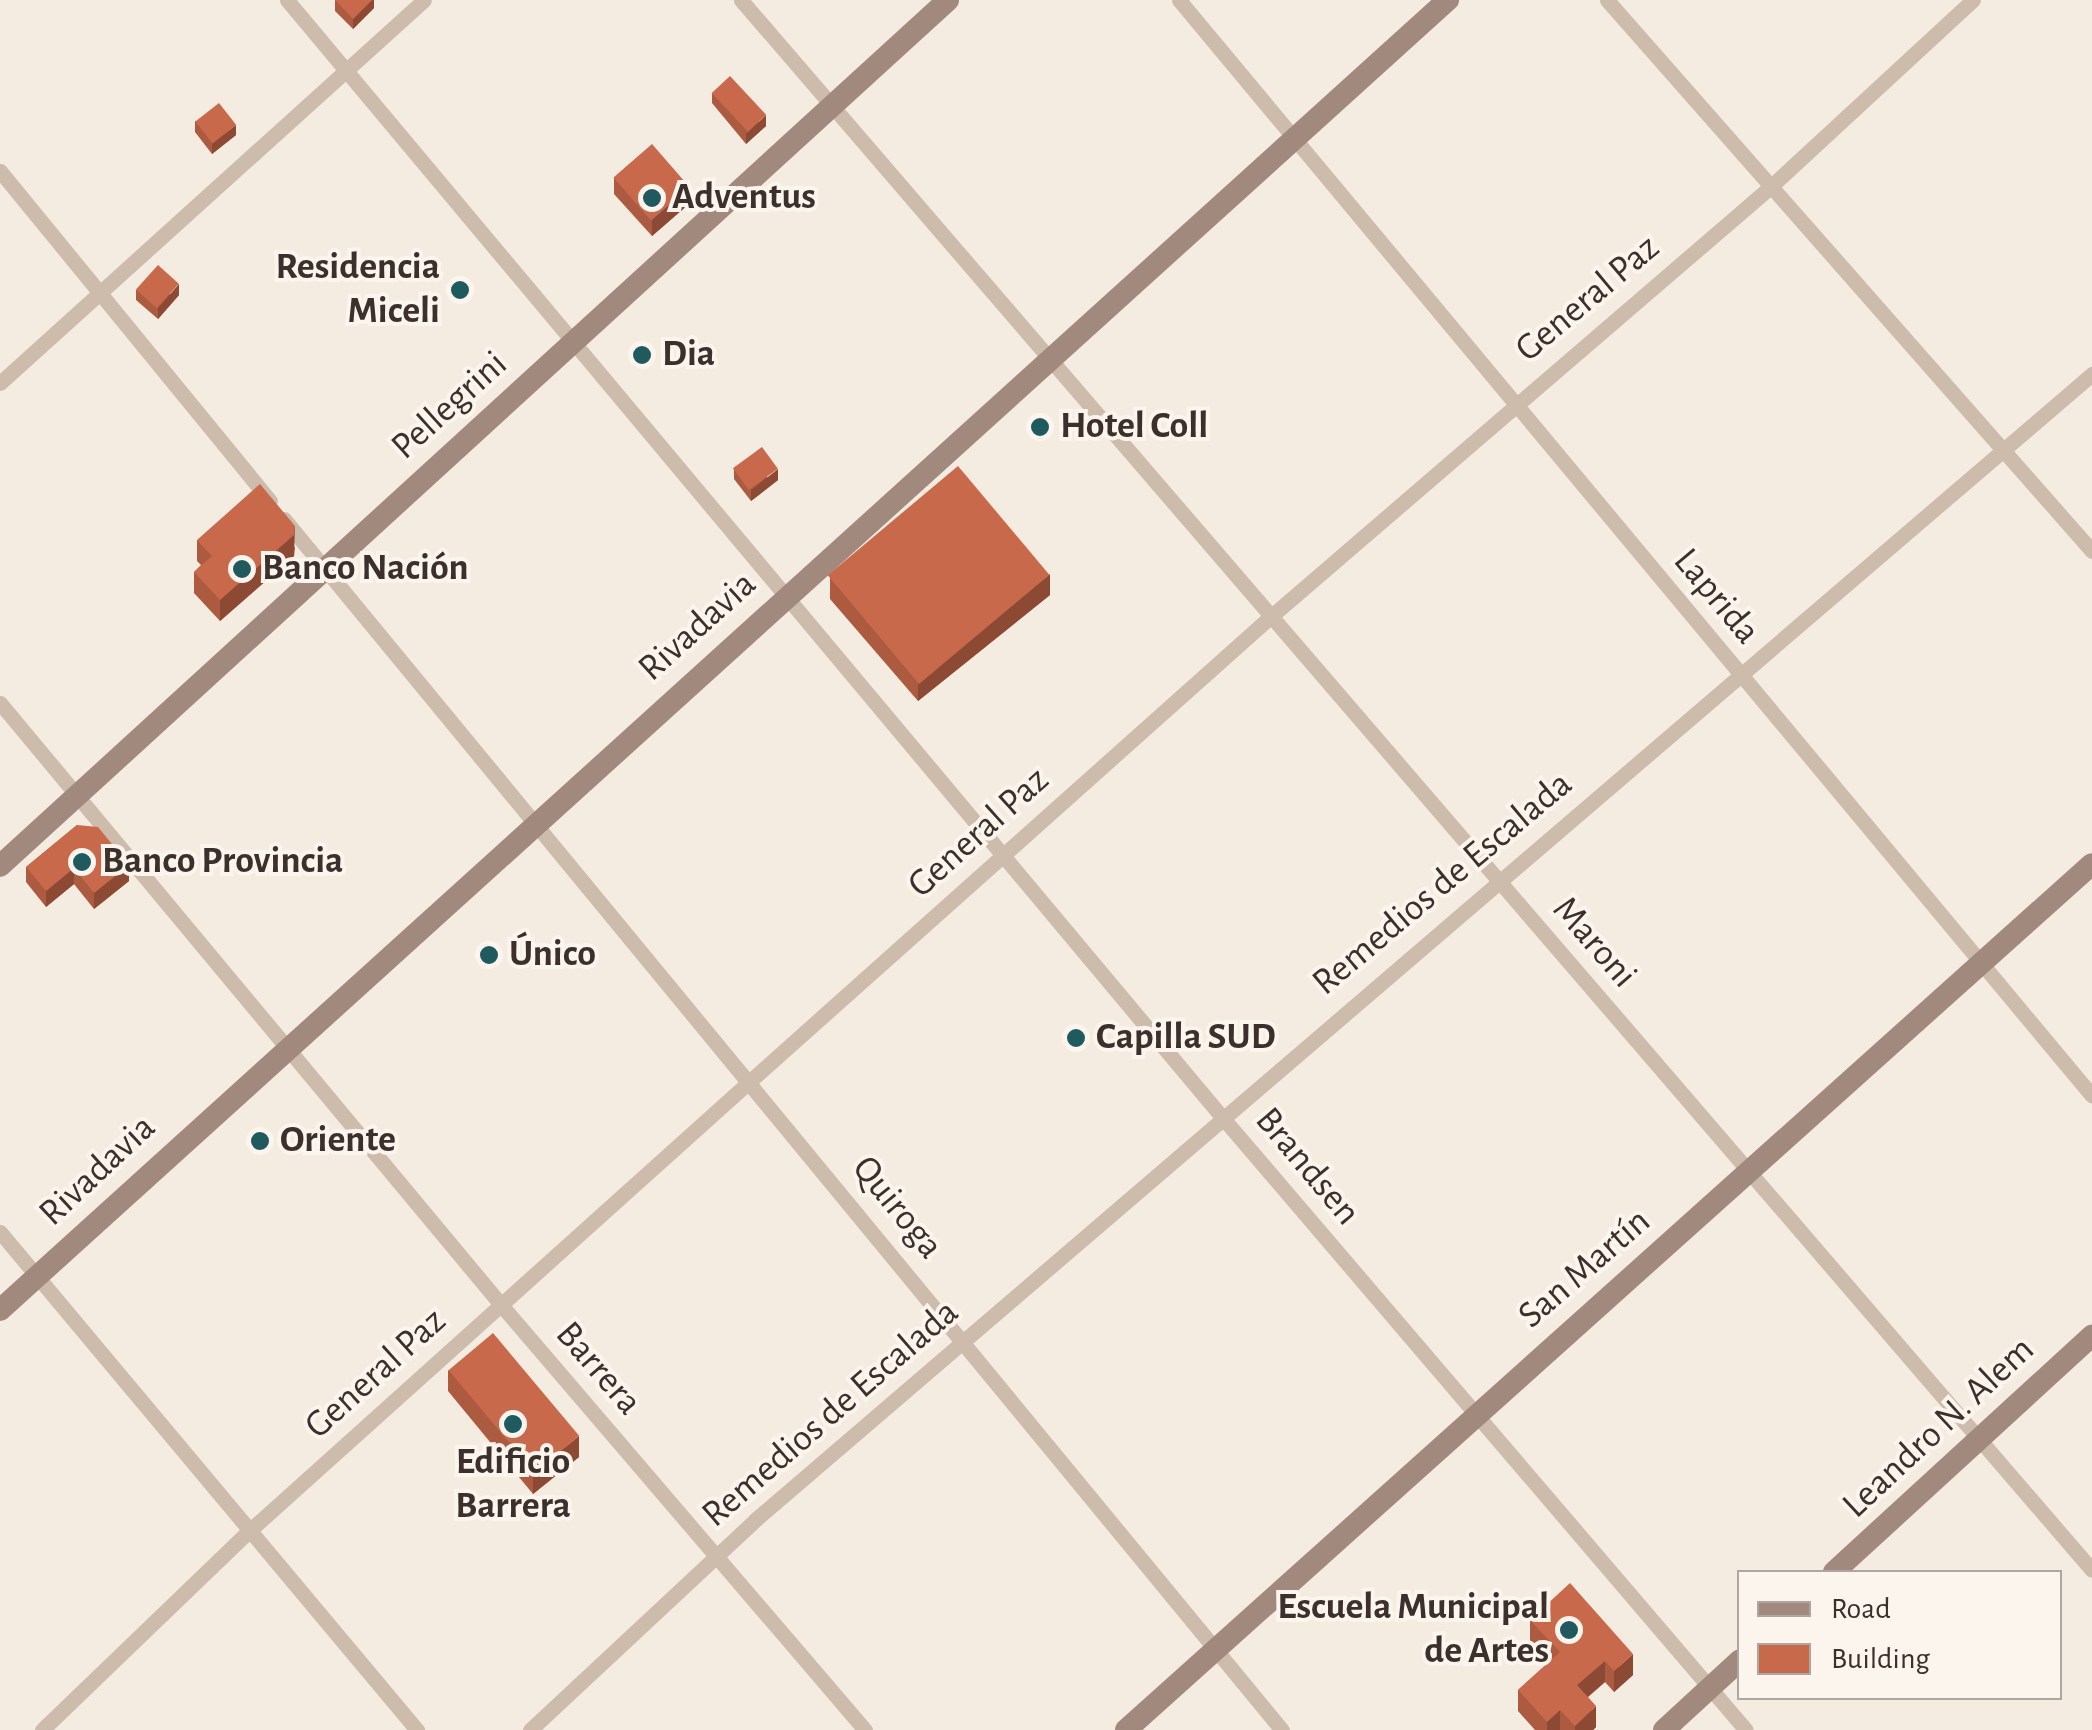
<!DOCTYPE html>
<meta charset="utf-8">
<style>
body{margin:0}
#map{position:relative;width:2092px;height:1730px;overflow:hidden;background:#f4ebe1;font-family:"Alegreya Sans",sans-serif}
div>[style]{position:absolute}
.street>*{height:15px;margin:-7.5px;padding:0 7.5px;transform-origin:7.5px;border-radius:7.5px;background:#cdbbac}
.secondary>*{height:22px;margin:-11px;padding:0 11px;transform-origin:11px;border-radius:11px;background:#a18a7d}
.wall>*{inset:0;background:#ac5a40}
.shaded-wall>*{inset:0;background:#8c4a34}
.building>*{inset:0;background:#c8694b;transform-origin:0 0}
.dots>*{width:28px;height:28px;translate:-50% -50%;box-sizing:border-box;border:5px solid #fbf5ee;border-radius:50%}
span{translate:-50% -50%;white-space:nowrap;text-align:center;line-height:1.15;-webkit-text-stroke:8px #fbf5ee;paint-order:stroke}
.poi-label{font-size:38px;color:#3b302b;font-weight:700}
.left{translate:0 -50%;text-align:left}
.right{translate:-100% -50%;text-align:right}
.street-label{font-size:38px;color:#3b302b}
.legend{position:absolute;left:1737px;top:1570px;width:325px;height:130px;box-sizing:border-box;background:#fbf5ee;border:2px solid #aea6a0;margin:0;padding:12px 18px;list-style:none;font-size:30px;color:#3b302b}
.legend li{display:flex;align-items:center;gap:20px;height:50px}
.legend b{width:50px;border:2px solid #aea6a0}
</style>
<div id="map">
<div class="street">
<div style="left:287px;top:0;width:1457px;rotate:50.07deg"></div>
<div style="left:1222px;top:1117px;width:806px;rotate:49.48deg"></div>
<div style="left:741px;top:0;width:2071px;rotate:49.29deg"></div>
<div style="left:1179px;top:0;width:1426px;rotate:50.2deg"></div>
<div style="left:1607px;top:0;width:734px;rotate:48.65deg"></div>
<div style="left:0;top:171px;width:426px;rotate:50.7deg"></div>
<div style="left:0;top:383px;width:571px;rotate:-42.09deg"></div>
<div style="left:284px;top:519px;width:1569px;rotate:50.51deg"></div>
<div style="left:0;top:703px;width:785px;rotate:50.22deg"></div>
<div style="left:502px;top:1306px;width:558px;rotate:49.43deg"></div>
<div style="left:0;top:1232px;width:650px;rotate:50.06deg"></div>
<div style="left:42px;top:1730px;width:287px;rotate:-43.9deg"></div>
<div style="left:249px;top:1531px;width:673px;rotate:-41.93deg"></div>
<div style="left:750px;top:1081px;width:696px;rotate:-41.74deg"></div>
<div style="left:1269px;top:618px;width:658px;rotate:-40.69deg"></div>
<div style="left:1768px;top:189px;width:279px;rotate:-42.7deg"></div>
<div style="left:530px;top:1730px;width:309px;rotate:-43deg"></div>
<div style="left:756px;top:1519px;width:1760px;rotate:-40.6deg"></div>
</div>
<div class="secondary">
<div style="left:0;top:866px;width:1284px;rotate:-42.41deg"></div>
<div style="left:0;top:1310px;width:1953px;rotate:-42.14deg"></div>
<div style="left:1834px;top:1572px;width:350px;rotate:-42.5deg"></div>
<div style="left:1126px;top:1730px;width:1297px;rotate:-41.88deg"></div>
<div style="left:1664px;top:1730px;width:103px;rotate:-42.6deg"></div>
</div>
<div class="wall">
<div style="clip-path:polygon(335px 0,374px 0,374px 8px,353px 29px,335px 11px)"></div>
<div style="clip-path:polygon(712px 93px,766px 126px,746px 144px,712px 103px)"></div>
<div style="clip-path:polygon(195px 121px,236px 135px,212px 154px,195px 132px)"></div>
<div style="clip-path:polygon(614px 178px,690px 203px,652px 236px,614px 194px)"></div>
<div style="clip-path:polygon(136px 290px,179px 295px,158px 319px,136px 300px)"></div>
<div style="clip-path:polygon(734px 469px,778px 480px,751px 501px,734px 479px)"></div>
<div style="clip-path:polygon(197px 540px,295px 547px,294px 556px,220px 621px,194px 593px,194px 572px,201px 565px,197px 561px)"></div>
<div style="clip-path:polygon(830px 578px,1050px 595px,918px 701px,830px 599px)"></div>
<div style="clip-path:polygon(77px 825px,129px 881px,94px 909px,74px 884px,46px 907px,26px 882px,26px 867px)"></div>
<div style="clip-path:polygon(448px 1370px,579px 1457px,533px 1494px,448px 1391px)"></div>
<div style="clip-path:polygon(1530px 1620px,1633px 1675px,1614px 1692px,1605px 1682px,1588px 1697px,1596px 1727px,1593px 1730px,1535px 1730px,1518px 1711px,1518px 1690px,1549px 1662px,1530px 1641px)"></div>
</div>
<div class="shaded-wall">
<div style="clip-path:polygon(372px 0,374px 0,374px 8px,353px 29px,353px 19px)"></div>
<div style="clip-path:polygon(766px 115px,766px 126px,746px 144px,746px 134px)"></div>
<div style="clip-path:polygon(236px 125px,236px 135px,212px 154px,212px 143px)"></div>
<div style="clip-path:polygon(690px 187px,690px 203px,652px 236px,652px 220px)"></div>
<div style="clip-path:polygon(179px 284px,179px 295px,158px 319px,158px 308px)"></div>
<div style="clip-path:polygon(778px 469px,778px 480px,751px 501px,751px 490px)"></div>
<div style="clip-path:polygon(295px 526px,294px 556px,220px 621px,220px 600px)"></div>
<div style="clip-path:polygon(1050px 574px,1050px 595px,918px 701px,918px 680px)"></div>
<div style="clip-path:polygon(129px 865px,129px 881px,94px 909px,94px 893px)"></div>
<div style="clip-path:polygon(74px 868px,74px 884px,46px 907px,46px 891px)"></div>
<div style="clip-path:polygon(579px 1436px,579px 1457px,533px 1494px,533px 1473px)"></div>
<div style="clip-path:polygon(1633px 1654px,1633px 1675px,1614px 1692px,1614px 1671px)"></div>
<div style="clip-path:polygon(1605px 1661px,1605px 1682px,1577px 1706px,1577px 1685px)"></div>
<div style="clip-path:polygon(1596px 1706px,1596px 1727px,1593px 1730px,1575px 1730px,1575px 1726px)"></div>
<div style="clip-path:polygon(1560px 1710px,1560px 1730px,1547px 1730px,1547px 1722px)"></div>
</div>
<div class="building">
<div style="clip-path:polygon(335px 0,372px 0,353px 19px)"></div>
<div style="left:730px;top:76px;width:53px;height:25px;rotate:47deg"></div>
<div style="left:219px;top:103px;width:28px;height:30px;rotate:52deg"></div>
<div style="left:652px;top:144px;width:57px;height:51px;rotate:49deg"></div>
<div style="left:158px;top:265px;width:28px;height:33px;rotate:42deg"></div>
<div style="left:762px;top:447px;width:27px;height:36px;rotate:54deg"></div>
<div style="left:958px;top:466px;width:142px;height:170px;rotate:50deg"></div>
<div style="clip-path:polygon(260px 484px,295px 526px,294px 535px,220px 600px,194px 572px,212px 556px,197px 540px)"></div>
<div style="clip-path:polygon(77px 825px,98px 827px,129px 865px,94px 893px,74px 868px,46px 891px,26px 867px)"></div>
<div style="left:493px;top:1333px;width:134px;height:58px;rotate:50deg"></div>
<div style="clip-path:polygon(1570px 1583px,1633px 1654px,1614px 1671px,1605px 1661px,1577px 1685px,1596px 1706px,1575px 1726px,1560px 1710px,1547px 1722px,1518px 1690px,1560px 1652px,1530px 1620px)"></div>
</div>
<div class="dots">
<div style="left:652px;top:198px;background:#1f5a5e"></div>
<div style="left:460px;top:290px;background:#1f5a5e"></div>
<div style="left:642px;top:355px;background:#1f5a5e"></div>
<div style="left:1040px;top:427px;background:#1f5a5e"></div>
<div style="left:242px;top:569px;background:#1f5a5e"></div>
<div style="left:82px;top:862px;background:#1f5a5e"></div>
<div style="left:489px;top:955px;background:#1f5a5e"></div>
<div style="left:1076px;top:1038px;background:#1f5a5e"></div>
<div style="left:260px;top:1141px;background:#1f5a5e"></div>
<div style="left:513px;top:1424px;background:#1f5a5e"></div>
<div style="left:1569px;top:1630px;background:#1f5a5e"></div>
</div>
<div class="poi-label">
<span class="left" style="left:672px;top:198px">Adventus</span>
<span class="right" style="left:440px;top:290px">Residencia<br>Miceli</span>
<span class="left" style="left:662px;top:355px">Dia</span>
<span class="left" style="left:1060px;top:427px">Hotel Coll</span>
<span class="left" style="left:262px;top:569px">Banco Nación</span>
<span class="left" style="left:102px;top:862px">Banco Provincia</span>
<span class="left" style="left:509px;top:955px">Único</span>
<span class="left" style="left:1096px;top:1038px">Capilla SUD</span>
<span class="left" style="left:280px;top:1141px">Oriente</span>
<span style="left:513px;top:1485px">Edificio<br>Barrera</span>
<span class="right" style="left:1549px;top:1630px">Escuela Municipal<br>de Artes</span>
</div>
<div class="street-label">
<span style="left:1588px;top:299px;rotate:-40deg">General Paz</span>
<span style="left:450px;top:406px;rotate:-42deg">Pellegrini</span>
<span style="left:1716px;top:597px;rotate:50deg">Laprida</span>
<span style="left:698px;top:627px;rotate:-42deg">Rivadavia</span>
<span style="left:979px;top:833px;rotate:-42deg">General Paz</span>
<span style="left:1443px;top:884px;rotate:-40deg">Remedios de Escalada</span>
<span style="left:1594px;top:943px;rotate:49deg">Maroni</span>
<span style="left:1307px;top:1167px;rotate:50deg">Brandsen</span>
<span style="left:98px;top:1171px;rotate:-43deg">Rivadavia</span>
<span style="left:897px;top:1208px;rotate:51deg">Quiroga</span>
<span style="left:1585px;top:1269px;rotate:-41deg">San Martín</span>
<span style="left:598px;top:1369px;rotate:49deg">Barrera</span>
<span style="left:376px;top:1374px;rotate:-42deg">General Paz</span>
<span style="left:831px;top:1414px;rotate:-41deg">Remedios de Escalada</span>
<span style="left:1939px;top:1428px;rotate:-43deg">Leandro N. Alem</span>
</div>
<ul class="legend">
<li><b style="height:12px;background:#a18a7d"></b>Road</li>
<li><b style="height:28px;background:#c8694b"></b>Building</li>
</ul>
</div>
